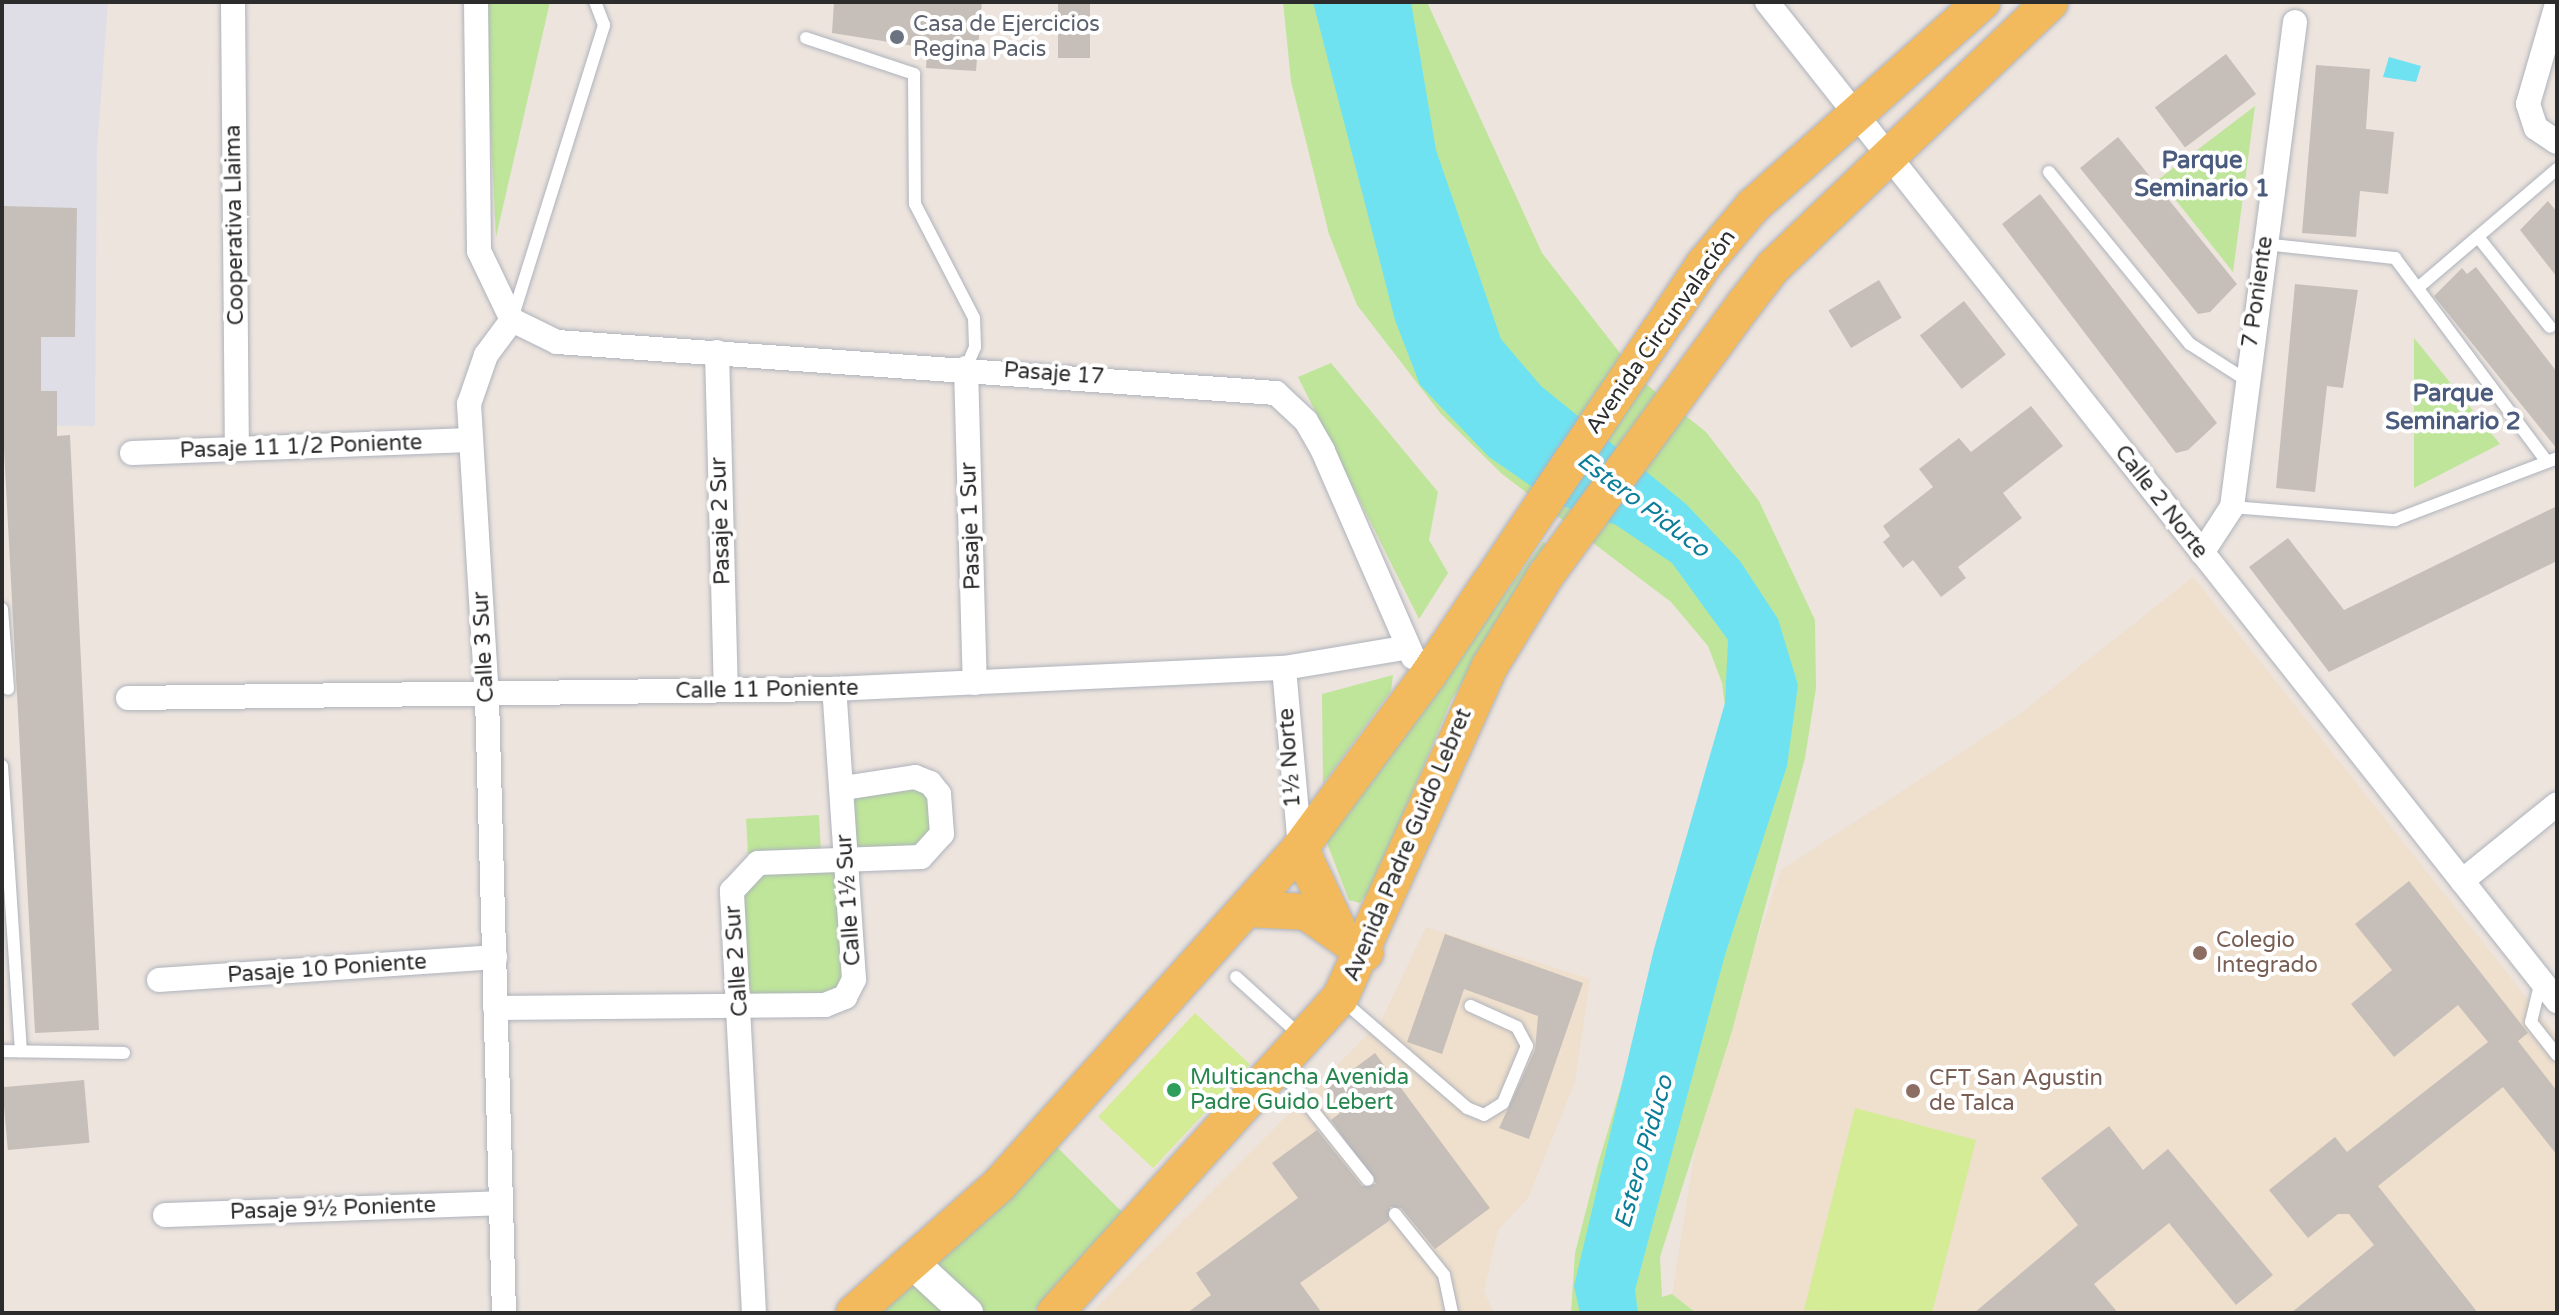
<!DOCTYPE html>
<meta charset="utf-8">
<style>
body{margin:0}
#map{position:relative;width:2559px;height:1315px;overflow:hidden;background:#ede4de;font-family:"Varela Round",sans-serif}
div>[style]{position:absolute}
.industrial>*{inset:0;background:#dfdee6}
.education>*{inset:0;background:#efdfcd}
.green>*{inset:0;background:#bee599;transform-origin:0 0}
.pitch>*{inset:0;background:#d4ec95;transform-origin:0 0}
.water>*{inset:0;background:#6fe2f1}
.building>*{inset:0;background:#c6bfb9;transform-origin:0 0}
.roads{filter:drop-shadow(0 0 2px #aeb3bc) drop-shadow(0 0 2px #aeb3bc)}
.lane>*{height:12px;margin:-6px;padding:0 6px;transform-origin:6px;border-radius:6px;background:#fff}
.street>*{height:24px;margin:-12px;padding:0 12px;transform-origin:12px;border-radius:12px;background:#fff}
.secondary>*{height:32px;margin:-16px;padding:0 16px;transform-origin:16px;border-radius:16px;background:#fff}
.primary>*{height:36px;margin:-18px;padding:0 18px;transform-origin:18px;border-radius:18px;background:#f3b95d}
.dots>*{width:22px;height:22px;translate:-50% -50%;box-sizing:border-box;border:4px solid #fff;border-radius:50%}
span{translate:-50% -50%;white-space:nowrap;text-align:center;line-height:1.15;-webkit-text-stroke:8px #fff;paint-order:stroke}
.worship-label{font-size:22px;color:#5b616d}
.left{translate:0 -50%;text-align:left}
.street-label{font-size:22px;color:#2c2c2c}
.education-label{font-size:22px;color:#785e54}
.leisure-label{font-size:22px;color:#27864d}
.neighbourhood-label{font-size:24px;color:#4b5b7d;font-weight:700}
.water-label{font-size:24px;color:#0b7d99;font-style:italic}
.frame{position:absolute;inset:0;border:4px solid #2c2c2c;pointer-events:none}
</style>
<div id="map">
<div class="industrial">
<div style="clip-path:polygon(2px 2px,108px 2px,97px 150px,95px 426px,2px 425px)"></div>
</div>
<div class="education">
<div style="clip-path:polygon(2193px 577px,2557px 1036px,2557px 1313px,1696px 1313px,1672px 1294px,1703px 1100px,1781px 870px,2017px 716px)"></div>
<div style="clip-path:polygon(1426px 927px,1590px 979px,1575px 1082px,1528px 1198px,1498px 1230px,1484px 1291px,1494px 1313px,1091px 1313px,1381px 1021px)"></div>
</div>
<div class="green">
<div style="clip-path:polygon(484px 2px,550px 2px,496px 237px)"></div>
<div style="clip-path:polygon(1283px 2px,1427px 2px,1542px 253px,1641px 380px,1706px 432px,1759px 501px,1815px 620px,1816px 688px,1805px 758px,1732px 1031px,1660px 1257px,1662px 1297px,1672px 1294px,1696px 1313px,1571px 1313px,1575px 1253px,1598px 1164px,1728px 729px,1722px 683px,1708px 646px,1671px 602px,1502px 474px,1441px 414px,1357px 305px,1329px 234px,1291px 81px)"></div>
<div style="clip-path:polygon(2255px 106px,2233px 272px,2159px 179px)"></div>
<div style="clip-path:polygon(2414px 338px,2500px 444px,2414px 488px)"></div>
<div style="clip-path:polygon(1331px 363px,1438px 492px,1429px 540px,1448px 573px,1419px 619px,1298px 377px)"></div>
<div style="clip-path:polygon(1543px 542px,1551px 545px,1451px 701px,1373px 886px,1360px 903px,1349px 900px,1325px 838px)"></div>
<div style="clip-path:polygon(1393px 675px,1391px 691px,1323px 784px,1322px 694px)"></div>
<div style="clip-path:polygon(930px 783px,935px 847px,846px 864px,845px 997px,741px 1005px,738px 880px,746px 871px,845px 863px,843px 788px)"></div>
<div style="left:819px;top:815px;width:35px;height:73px;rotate:87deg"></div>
<div style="clip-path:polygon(1052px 1142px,1126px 1216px,1032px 1313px,874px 1313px)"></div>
</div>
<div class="pitch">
<div style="left:1195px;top:1013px;width:75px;height:142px;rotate:43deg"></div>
<div style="clip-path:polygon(1855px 1108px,1976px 1140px,1932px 1313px,1804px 1310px)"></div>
</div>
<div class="water">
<div style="clip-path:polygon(1313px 2px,1411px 2px,1436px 150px,1501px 339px,1541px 386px,1686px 504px,1740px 561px,1778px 619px,1798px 685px,1787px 766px,1725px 955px,1635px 1290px,1638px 1313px,1580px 1313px,1574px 1286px,1654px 949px,1725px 703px,1728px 640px,1672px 563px,1616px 525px,1557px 504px,1489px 457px,1420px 385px,1395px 320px)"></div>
<div style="clip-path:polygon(2389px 57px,2421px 66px,2416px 82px,2383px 77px)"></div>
</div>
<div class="building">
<div style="clip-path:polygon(834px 2px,982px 2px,976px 71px,926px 68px,927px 48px,832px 33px)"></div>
<div style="left:1058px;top:2px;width:32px;height:56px"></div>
<div style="left:2226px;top:54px;width:50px;height:89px;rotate:53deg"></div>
<div style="clip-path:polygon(2316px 65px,2370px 69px,2366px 129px,2394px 132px,2388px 194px,2360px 191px,2356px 237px,2302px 233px)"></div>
<div style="clip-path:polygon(2118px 137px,2237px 284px,2210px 312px,2198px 314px,2080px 168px)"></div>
<div style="clip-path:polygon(2040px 194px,2217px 423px,2188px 450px,2176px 453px,2002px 224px)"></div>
<div style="clip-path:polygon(2548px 201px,2557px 212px,2557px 277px,2520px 230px)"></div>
<div style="clip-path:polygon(2px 206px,77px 208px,75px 337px,41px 337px,41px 391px,57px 391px,57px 436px,70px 435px,99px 1030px,35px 1033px,2px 412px)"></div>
<div style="clip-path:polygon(2476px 267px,2557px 372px,2557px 449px,2434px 296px,2462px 268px,2467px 274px)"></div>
<div style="left:1879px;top:280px;width:44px;height:59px;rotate:59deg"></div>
<div style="clip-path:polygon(2295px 284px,2358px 290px,2343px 388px,2327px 386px,2315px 492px,2276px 488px)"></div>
<div style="left:1964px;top:301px;width:68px;height:56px;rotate:52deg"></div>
<div style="clip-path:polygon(2031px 406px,2063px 446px,2003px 493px,2022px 518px,1958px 567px,1966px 578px,1941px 597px,1913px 560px,1903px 568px,1883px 542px,1890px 536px,1883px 526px,1933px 487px,1919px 469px,1959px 438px,1971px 452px)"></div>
<div style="clip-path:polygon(2557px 506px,2557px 561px,2329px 672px,2249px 567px,2288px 538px,2344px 610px)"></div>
<div style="clip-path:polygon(2409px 881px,2528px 1033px,2518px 1041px,2557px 1091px,2557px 1155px,2503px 1087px,2378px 1186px,2478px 1313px,2291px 1313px,2374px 1245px,2349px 1214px,2338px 1214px,2308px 1238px,2269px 1190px,2335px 1137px,2347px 1152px,2488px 1042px,2458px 1005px,2394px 1057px,2351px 1004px,2392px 970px,2355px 924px)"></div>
<div style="clip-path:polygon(1445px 934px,1583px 983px,1529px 1139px,1499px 1128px,1535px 1050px,1538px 1016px,1464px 989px,1442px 1054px,1407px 1042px)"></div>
<div style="clip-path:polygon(1375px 1053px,1490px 1208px,1435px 1249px,1401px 1208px,1390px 1207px,1389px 1221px,1300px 1283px,1322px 1313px,1187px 1313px,1211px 1295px,1196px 1273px,1298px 1198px,1272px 1163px,1317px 1130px,1362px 1186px,1376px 1184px,1331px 1120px,1340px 1113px,1324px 1091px)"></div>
<div style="left:84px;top:1080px;width:63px;height:82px;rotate:85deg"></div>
<div style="clip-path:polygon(2109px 1126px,2143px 1170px,2168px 1149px,2273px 1275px,2236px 1305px,2169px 1223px,2094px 1284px,2118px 1313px,1974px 1313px,2078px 1225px,2041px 1178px)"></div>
</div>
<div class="roads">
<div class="lane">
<div style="left:806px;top:38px;width:114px;rotate:18.4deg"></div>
<div style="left:914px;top:74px;width:130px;rotate:89.6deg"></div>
<div style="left:915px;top:204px;width:128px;rotate:62.6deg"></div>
<div style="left:974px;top:318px;width:29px;rotate:88deg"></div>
<div style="left:975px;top:347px;width:23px;rotate:113deg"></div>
<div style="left:2049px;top:172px;width:222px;rotate:50.7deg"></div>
<div style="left:2190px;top:344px;width:67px;rotate:32.7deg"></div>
<div style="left:2478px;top:237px;width:115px;rotate:51.3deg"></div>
<div style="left:2264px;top:244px;width:132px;rotate:6.1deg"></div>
<div style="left:2395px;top:258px;width:254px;rotate:53.3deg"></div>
<div style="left:2420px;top:286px;width:180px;rotate:-40.5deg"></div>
<div style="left:512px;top:319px;width:308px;rotate:-72.6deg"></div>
<div style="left:604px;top:25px;width:25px;rotate:-111deg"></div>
<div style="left:2232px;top:507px;width:164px;rotate:4.6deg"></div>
<div style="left:2395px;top:520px;width:173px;rotate:-20.9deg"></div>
<div style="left:2px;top:609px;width:80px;rotate:85.7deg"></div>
<div style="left:2px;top:766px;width:286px;rotate:86.2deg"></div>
<div style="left:1236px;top:977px;width:89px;rotate:42.3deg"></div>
<div style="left:2541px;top:981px;width:42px;rotate:103.7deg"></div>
<div style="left:2531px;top:1022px;width:42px;rotate:51.8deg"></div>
<div style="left:1342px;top:1000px;width:165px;rotate:40.8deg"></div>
<div style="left:1467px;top:1108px;width:18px;rotate:22deg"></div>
<div style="left:1484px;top:1115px;width:22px;rotate:-32deg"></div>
<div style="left:1503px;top:1103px;width:62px;rotate:-67.2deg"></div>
<div style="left:1527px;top:1046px;width:21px;rotate:-118deg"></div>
<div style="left:1517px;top:1027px;width:51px;rotate:-155.5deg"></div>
<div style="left:2px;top:1051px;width:122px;rotate:0.9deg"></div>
<div style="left:1281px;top:1071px;width:139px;rotate:51.4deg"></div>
<div style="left:1395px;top:1214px;width:78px;rotate:51.2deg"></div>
<div style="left:1444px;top:1275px;width:39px;rotate:78deg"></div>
</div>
<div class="street">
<div style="left:233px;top:2px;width:447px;rotate:89.5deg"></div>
<div style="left:476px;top:2px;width:249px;rotate:89.3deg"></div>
<div style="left:479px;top:251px;width:76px;rotate:64.4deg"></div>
<div style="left:512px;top:320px;width:44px;rotate:126.6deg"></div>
<div style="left:486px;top:355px;width:52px;rotate:109.1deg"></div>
<div style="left:469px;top:404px;width:294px;rotate:86.5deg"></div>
<div style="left:487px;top:697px;width:616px;rotate:88.42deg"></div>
<div style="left:1767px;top:2px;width:1274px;rotate:51.66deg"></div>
<div style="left:2557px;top:4px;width:104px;rotate:106.2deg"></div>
<div style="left:2528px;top:104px;width:25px;rotate:72deg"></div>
<div style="left:2536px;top:128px;width:25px;rotate:34deg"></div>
<div style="left:512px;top:320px;width:50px;rotate:26.1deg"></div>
<div style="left:557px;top:342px;width:721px;rotate:4.06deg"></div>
<div style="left:1276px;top:393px;width:41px;rotate:43deg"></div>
<div style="left:1306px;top:421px;width:34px;rotate:60deg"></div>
<div style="left:1323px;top:451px;width:225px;rotate:66.4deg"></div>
<div style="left:717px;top:352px;width:338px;rotate:88.5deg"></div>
<div style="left:966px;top:368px;width:315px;rotate:88.4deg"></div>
<div style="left:132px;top:453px;width:339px;rotate:-2.2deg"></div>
<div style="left:2202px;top:553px;width:55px;rotate:-56.9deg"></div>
<div style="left:2232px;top:507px;width:489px;rotate:-82.6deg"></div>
<div style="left:1284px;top:668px;width:181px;rotate:84.9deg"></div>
<div style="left:128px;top:698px;width:706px;rotate:-0.73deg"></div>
<div style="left:834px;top:689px;width:450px;rotate:-2.7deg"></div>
<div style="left:1284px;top:668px;width:122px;rotate:-9.5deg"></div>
<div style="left:2462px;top:881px;width:122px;rotate:-39deg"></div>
<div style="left:159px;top:980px;width:337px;rotate:-3.9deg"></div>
<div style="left:495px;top:1008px;width:330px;rotate:-0.5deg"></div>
<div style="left:825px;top:1005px;width:22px;rotate:-22deg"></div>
<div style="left:845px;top:997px;width:20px;rotate:-63deg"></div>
<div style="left:854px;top:979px;width:291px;rotate:-93.9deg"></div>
<div style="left:165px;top:1215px;width:336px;rotate:-2deg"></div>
<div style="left:754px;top:1313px;width:423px;rotate:-93deg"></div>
<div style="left:732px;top:891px;width:38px;rotate:-47deg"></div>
<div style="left:758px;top:863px;width:163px;rotate:-2.1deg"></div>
<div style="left:921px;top:857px;width:31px;rotate:-48deg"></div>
<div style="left:942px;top:834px;width:40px;rotate:-94.3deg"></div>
<div style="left:939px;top:794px;width:14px;rotate:-129deg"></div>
<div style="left:930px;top:783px;width:16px;rotate:-158deg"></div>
<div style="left:915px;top:777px;width:73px;rotate:171.3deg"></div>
</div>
<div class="secondary">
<div style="left:915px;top:1265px;width:71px;rotate:42.7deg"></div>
</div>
<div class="primary">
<div style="left:1300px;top:848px;width:85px;rotate:64.9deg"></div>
<div style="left:1249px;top:909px;width:57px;rotate:3deg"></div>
<div style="left:1306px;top:912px;width:72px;rotate:34.8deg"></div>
<div style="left:854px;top:1313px;width:193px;rotate:-41.4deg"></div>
<div style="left:999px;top:1185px;width:452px;rotate:-48.2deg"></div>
<div style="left:1300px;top:848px;width:215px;rotate:-53.5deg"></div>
<div style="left:1428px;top:675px;width:495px;rotate:-56.1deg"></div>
<div style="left:1704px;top:264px;width:76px;rotate:-49.8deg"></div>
<div style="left:1753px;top:206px;width:307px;rotate:-41.7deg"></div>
<div style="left:1055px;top:1313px;width:425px;rotate:-47.9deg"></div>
<div style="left:1340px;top:998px;width:364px;rotate:-65.7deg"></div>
<div style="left:1490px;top:666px;width:107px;rotate:-58.4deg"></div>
<div style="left:1546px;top:575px;width:338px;rotate:-53.8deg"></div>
<div style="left:1746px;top:302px;width:44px;rotate:-52.4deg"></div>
<div style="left:1773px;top:267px;width:383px;rotate:-43.7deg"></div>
</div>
</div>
<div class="dots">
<div style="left:897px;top:37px;background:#6b7280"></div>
<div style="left:2200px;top:953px;background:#8d6e63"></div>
<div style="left:1174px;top:1090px;background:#2e9e5b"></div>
<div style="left:1913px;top:1091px;background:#8d6e63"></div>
</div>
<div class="worship-label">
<span class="left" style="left:913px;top:37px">Casa de Ejercicios<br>Regina Pacis</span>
</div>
<div class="street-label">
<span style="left:235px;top:225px;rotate:-91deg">Cooperativa Llaima</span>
<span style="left:2258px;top:292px;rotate:-82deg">7 Poniente</span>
<span style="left:1661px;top:332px;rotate:-55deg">Avenida Circunvalación</span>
<span style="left:1054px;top:374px;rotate:4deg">Pasaje 17</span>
<span style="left:301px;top:447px;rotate:-2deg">Pasaje 11 1/2 Poniente</span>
<span style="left:2161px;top:502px;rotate:52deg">Calle 2 Norte</span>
<span style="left:721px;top:521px;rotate:-92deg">Pasaje 2 Sur</span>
<span style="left:971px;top:526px;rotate:-92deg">Pasaje 1 Sur</span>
<span style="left:484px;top:647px;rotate:-93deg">Calle 3 Sur</span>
<span style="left:767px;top:690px;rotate:-1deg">Calle 11 Poniente</span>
<span style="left:1290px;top:758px;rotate:-94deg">1½ Norte</span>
<span style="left:1408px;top:845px;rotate:-67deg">Avenida Padre Guido Lebret</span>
<span style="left:849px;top:900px;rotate:-94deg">Calle 1½ Sur</span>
<span style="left:737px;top:961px;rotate:-94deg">Calle 2 Sur</span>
<span style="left:327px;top:969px;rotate:-4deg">Pasaje 10 Poniente</span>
<span style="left:333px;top:1209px;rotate:-2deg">Pasaje 9½ Poniente</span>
</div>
<div class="education-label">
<span class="left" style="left:2216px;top:953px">Colegio<br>Integrado</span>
<span class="left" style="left:1929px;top:1091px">CFT San Agustin<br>de Talca</span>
</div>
<div class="leisure-label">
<span class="left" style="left:1190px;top:1090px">Multicancha Avenida<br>Padre Guido Lebert</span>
</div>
<div class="neighbourhood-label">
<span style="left:2202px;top:175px">Parque<br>Seminario 1</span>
<span style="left:2453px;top:408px">Parque<br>Seminario 2</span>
</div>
<div class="water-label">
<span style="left:1643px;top:505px;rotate:37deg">Estero Piduco</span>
<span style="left:1644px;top:1152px;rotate:-74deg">Estero Piduco</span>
</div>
<div class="frame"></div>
</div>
